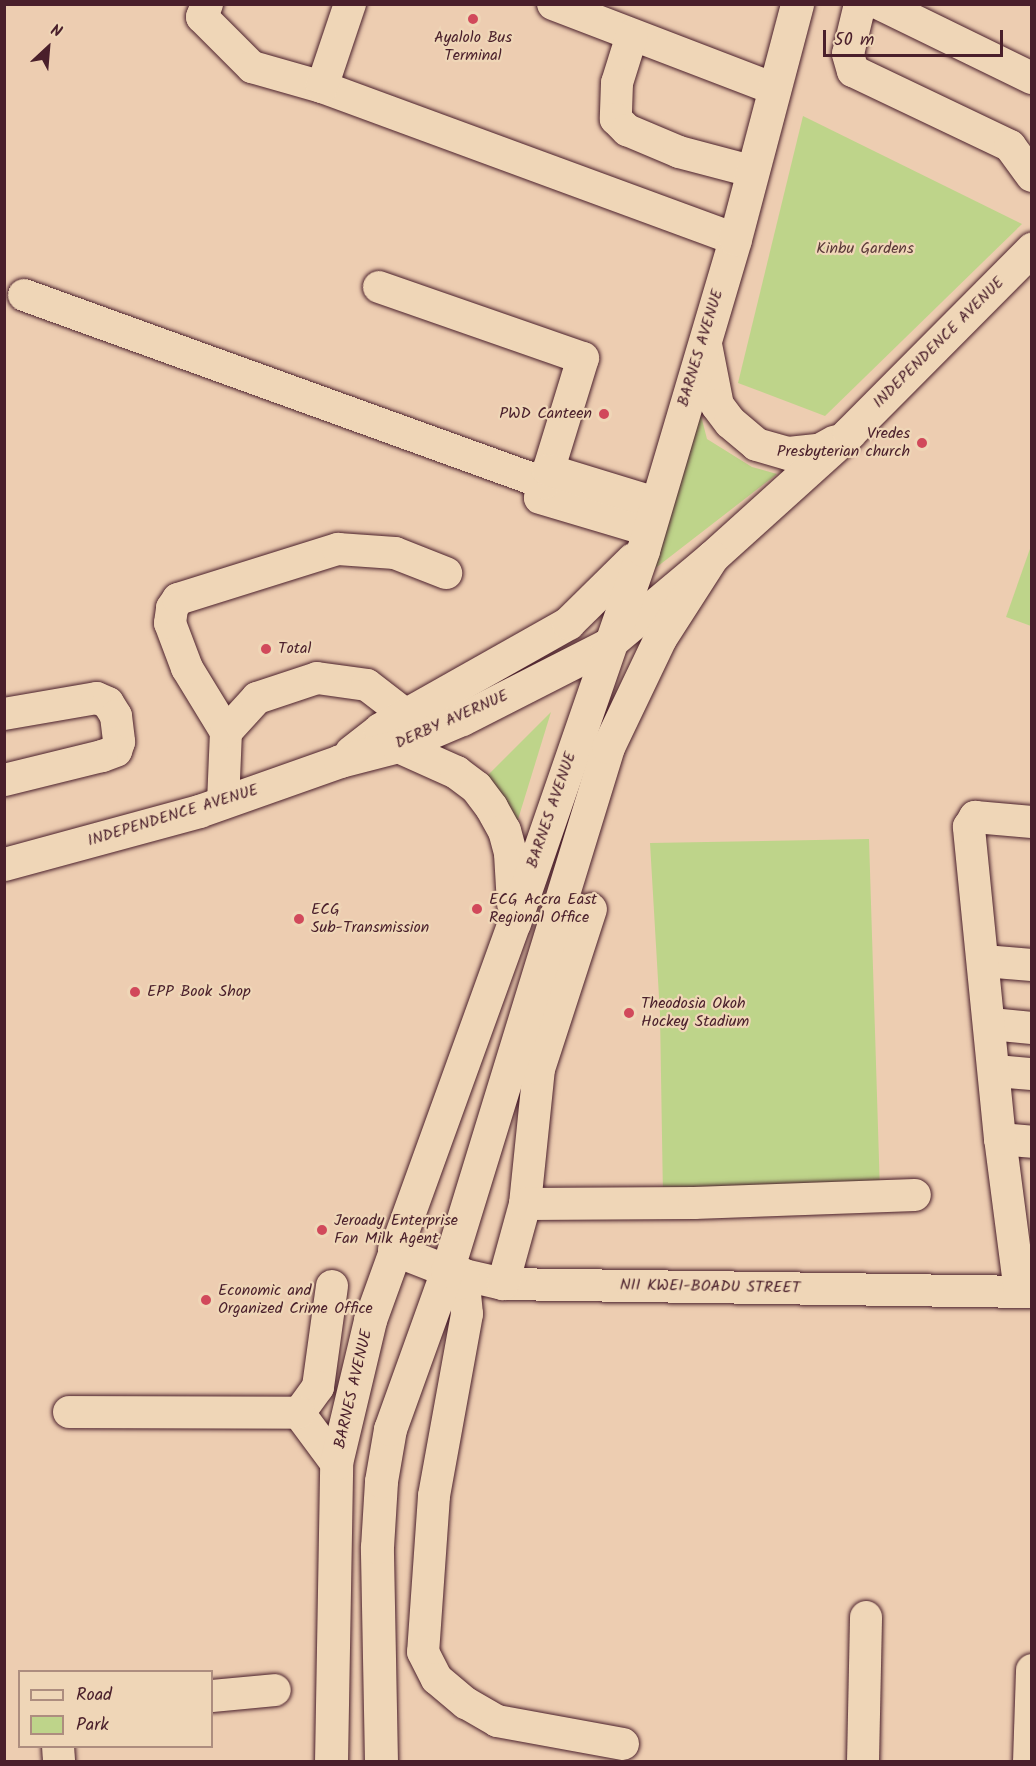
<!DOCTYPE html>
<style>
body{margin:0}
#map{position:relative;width:1036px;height:1766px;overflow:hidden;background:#edcdb1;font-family:Kalam,sans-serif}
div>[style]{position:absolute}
.green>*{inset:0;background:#bed48a}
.roads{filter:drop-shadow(0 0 2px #4a1f2b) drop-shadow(0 0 2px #4a1f2b)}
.minor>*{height:32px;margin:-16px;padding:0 16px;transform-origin:16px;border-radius:16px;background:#efd6b7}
.major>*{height:33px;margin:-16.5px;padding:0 16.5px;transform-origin:16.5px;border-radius:16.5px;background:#efd6b7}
.dots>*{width:16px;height:16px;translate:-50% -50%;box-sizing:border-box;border:3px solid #efd6b7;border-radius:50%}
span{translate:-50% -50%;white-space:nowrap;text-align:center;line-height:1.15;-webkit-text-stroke:4.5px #efd6b7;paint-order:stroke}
.poi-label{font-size:16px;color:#4a1f2b}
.right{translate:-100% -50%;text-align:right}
.left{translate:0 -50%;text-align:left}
.park-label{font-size:16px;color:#5b3a39}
.street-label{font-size:16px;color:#4a1f2b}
.frame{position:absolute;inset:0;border:6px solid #4a1f2b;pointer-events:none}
.legend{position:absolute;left:18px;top:1670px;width:195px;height:78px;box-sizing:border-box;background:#efd6b7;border:2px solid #ad8d7f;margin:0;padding:8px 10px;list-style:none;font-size:18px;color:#4a1f2b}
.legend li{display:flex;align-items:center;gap:12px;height:30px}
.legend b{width:30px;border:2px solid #ad8d7f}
.north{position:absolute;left:18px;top:18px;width:60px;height:60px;-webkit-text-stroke:4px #efd6b7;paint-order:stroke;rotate:26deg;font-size:16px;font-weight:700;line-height:24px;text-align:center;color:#4a1f2b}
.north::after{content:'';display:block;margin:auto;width:21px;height:27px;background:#4a1f2b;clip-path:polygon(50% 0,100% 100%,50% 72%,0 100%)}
.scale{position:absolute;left:823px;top:30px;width:180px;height:27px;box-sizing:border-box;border:3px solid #4a1f2b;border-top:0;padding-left:8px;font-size:18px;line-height:21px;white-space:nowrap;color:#4a1f2b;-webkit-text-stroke:4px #efd6b7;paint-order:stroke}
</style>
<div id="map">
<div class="green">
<div style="clip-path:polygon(803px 116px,1022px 224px,825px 416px,738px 383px)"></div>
<div style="clip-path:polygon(697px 400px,707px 439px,752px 467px,777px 474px,640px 580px)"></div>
<div style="clip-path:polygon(1031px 546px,1031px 626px,1006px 617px)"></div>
<div style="clip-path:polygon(551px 712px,516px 826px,486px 777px)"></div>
<div style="clip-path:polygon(869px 839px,880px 1192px,663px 1198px,660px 1014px,650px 843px)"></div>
</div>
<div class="roads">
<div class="minor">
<div style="left:207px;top:4px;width:14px;rotate:111deg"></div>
<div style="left:202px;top:17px;width:71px;rotate:45deg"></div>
<div style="left:252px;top:67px;width:73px;rotate:15.9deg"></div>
<div style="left:322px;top:87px;width:440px;rotate:20.2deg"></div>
<div style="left:553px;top:4px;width:237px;rotate:21deg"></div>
<div style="left:860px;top:4px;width:51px;rotate:103.5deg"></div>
<div style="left:848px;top:54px;width:18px;rotate:74deg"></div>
<div style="left:853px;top:71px;width:174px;rotate:25.5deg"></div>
<div style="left:1010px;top:146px;width:37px;rotate:54deg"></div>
<div style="left:880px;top:4px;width:169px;rotate:26deg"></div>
<div style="left:632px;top:35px;width:50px;rotate:107.4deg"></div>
<div style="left:617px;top:83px;width:36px;rotate:92deg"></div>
<div style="left:616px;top:119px;width:16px;rotate:45deg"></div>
<div style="left:627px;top:130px;width:56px;rotate:22.9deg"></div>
<div style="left:679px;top:152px;width:74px;rotate:14.8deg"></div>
<div style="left:322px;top:87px;width:88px;rotate:-71.4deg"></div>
<div style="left:379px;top:287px;width:216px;rotate:19.2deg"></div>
<div style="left:583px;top:358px;width:146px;rotate:107.1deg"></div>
<div style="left:540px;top:498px;width:113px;rotate:16.5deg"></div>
<div style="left:24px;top:295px;width:553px;rotate:19.88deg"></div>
<div style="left:548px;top:470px;width:113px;rotate:17deg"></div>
<div style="left:4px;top:714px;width:94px;rotate:-9.8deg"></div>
<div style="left:97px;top:698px;width:12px;rotate:24deg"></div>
<div style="left:108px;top:703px;width:15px;rotate:58deg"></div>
<div style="left:116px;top:716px;width:26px;rotate:83deg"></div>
<div style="left:119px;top:742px;width:9px;rotate:108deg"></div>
<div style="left:116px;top:751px;width:15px;rotate:160deg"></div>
<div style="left:102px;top:756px;width:101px;rotate:166.2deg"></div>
<div style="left:226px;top:732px;width:75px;rotate:-121.4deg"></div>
<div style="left:187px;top:668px;width:48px;rotate:-110.7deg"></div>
<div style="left:170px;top:623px;width:15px;rotate:-82deg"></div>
<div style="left:172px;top:608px;width:11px;rotate:-56deg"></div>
<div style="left:178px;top:599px;width:168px;rotate:-17.4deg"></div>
<div style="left:338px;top:549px;width:57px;rotate:4deg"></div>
<div style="left:395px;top:553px;width:55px;rotate:21.4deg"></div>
<div style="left:223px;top:803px;width:71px;rotate:-87.6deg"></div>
<div style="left:226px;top:732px;width:46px;rotate:-47.6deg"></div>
<div style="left:257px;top:698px;width:63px;rotate:-18.4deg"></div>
<div style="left:317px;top:678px;width:50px;rotate:8deg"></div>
<div style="left:367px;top:685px;width:49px;rotate:37.6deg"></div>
<div style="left:984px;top:961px;width:48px;rotate:4.8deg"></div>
<div style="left:991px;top:1024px;width:41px;rotate:5.6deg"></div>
<div style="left:996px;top:1071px;width:36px;rotate:5deg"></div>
<div style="left:1000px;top:1139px;width:32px;rotate:5deg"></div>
<div style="left:525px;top:1204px;width:136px;rotate:-84.1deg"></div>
<div style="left:539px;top:1069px;width:168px;rotate:-72deg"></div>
<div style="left:394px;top:1250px;width:57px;rotate:21.6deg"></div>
<div style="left:447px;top:1271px;width:57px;rotate:13.1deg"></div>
<div style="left:503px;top:1284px;width:529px;rotate:0.87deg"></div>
<div style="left:463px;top:1274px;width:40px;rotate:84.3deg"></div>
<div style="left:467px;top:1314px;width:185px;rotate:100.3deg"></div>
<div style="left:434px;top:1496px;width:156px;rotate:94deg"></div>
<div style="left:423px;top:1652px;width:30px;rotate:63deg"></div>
<div style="left:437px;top:1679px;width:38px;rotate:40deg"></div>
<div style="left:466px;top:1703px;width:36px;rotate:30deg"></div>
<div style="left:497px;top:1721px;width:128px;rotate:10.3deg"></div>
<div style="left:503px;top:1284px;width:83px;rotate:-74.6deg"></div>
<div style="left:525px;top:1204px;width:169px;rotate:-0.3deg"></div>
<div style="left:694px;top:1203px;width:221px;rotate:-2.1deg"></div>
<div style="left:332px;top:1286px;width:102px;rotate:97.9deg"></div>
<div style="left:318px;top:1387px;width:32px;rotate:126deg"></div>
<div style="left:299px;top:1413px;width:62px;rotate:53.5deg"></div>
<div style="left:1020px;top:1292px;width:154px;rotate:-97.4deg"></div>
<div style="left:1000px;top:1139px;width:314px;rotate:-95.7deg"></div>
<div style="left:969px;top:827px;width:12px;rotate:-59deg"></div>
<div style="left:975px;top:817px;width:57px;rotate:5deg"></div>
<div style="left:69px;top:1412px;width:230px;rotate:0.2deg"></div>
<div style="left:212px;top:1696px;width:63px;rotate:-5.4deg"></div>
<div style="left:58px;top:1746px;width:16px;rotate:86deg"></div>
<div style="left:863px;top:1762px;width:145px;rotate:-88.8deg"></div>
<div style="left:1029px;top:1762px;width:92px;rotate:-88.1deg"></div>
</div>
<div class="major">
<div style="left:705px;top:344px;width:62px;rotate:78.9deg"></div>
<div style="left:717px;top:405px;width:21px;rotate:53deg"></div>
<div style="left:730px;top:422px;width:34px;rotate:40deg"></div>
<div style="left:756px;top:444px;width:33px;rotate:16deg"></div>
<div style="left:788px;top:453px;width:31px;rotate:-6deg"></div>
<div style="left:819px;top:450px;width:18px;rotate:-29deg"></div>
<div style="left:398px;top:746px;width:64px;rotate:24.1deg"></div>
<div style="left:456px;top:772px;width:25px;rotate:37deg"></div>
<div style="left:476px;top:787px;width:25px;rotate:53deg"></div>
<div style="left:491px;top:807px;width:26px;rotate:61deg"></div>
<div style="left:504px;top:830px;width:24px;rotate:75deg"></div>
<div style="left:510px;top:853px;width:50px;rotate:86.6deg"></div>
<div style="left:351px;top:752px;width:37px;rotate:-38deg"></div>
<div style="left:380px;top:729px;width:216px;rotate:-29.4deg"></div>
<div style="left:568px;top:623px;width:91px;rotate:-44.6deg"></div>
<div style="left:4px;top:864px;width:202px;rotate:-15.2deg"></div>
<div style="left:199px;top:811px;width:150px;rotate:-19.5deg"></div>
<div style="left:340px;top:761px;width:60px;rotate:-14.5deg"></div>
<div style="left:398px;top:746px;width:69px;rotate:-22.9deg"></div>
<div style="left:462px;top:719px;width:163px;rotate:-27deg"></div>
<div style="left:607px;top:645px;width:137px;rotate:-40deg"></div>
<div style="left:712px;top:557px;width:185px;rotate:-42.1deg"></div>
<div style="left:849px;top:433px;width:260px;rotate:-45.2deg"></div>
<div style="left:331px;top:1762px;width:299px;rotate:-89deg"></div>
<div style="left:336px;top:1463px;width:147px;rotate:-76.6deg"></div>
<div style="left:370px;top:1320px;width:422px;rotate:-70.1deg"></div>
<div style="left:514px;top:923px;width:395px;rotate:-70.9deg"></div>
<div style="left:643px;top:550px;width:324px;rotate:-73.5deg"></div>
<div style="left:735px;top:239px;width:243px;rotate:-75.2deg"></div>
<div style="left:381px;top:1762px;width:215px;rotate:-91.1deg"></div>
<div style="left:377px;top:1547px;width:66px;rotate:-86.5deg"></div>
<div style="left:381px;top:1481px;width:53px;rotate:-80.2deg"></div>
<div style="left:390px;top:1429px;width:168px;rotate:-70.2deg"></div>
<div style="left:447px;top:1271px;width:548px;rotate:-72.92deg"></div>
<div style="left:608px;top:747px;width:121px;rotate:-64.5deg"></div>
<div style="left:660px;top:638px;width:96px;rotate:-57.3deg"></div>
</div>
</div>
<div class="dots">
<div style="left:473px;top:19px;background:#d1495b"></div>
<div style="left:604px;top:414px;background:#d1495b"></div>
<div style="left:922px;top:443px;background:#d1495b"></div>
<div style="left:266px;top:649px;background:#d1495b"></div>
<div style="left:477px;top:909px;background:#d1495b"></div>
<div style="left:299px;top:919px;background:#d1495b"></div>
<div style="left:135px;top:992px;background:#d1495b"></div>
<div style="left:629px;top:1013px;background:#d1495b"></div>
<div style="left:322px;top:1230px;background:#d1495b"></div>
<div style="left:206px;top:1300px;background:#d1495b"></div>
</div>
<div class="poi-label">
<span style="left:473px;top:47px">Ayalolo Bus<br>Terminal</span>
<span class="right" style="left:592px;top:414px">PWD Canteen</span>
<span class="right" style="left:910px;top:443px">Vredes<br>Presbyterian church</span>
<span class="left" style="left:278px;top:649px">Total</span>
<span class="left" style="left:489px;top:909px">ECG Accra East<br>Regional Office</span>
<span class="left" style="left:311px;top:919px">ECG<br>Sub-Transmission</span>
<span class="left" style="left:147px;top:992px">EPP Book Shop</span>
<span class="left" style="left:641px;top:1013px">Theodosia Okoh<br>Hockey Stadium</span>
<span class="left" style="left:334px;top:1230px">Jeroady Enterprise<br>Fan Milk Agent</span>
<span class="left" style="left:218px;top:1300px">Economic and<br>Organized Crime Office</span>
</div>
<div class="park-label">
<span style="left:865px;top:249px">Kinbu Gardens</span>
</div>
<div class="street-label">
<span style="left:939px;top:343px;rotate:-45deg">INDEPENDENCE AVENUE</span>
<span style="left:701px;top:348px;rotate:-73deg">BARNES AVENUE</span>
<span style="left:452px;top:720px;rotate:-24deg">DERBY AVERNUE</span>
<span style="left:552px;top:810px;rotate:-71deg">BARNES AVENUE</span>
<span style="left:173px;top:816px;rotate:-17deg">INDEPENDENCE AVENUE</span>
<span style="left:710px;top:1287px;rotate:1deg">NII KWEI-BOADU STREET</span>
<span style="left:354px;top:1389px;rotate:-77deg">BARNES AVENUE</span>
</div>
<div class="frame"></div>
<ul class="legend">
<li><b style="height:8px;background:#efd6b7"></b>Road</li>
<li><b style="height:16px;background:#bed48a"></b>Park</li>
</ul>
<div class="north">N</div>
<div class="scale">50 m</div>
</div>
